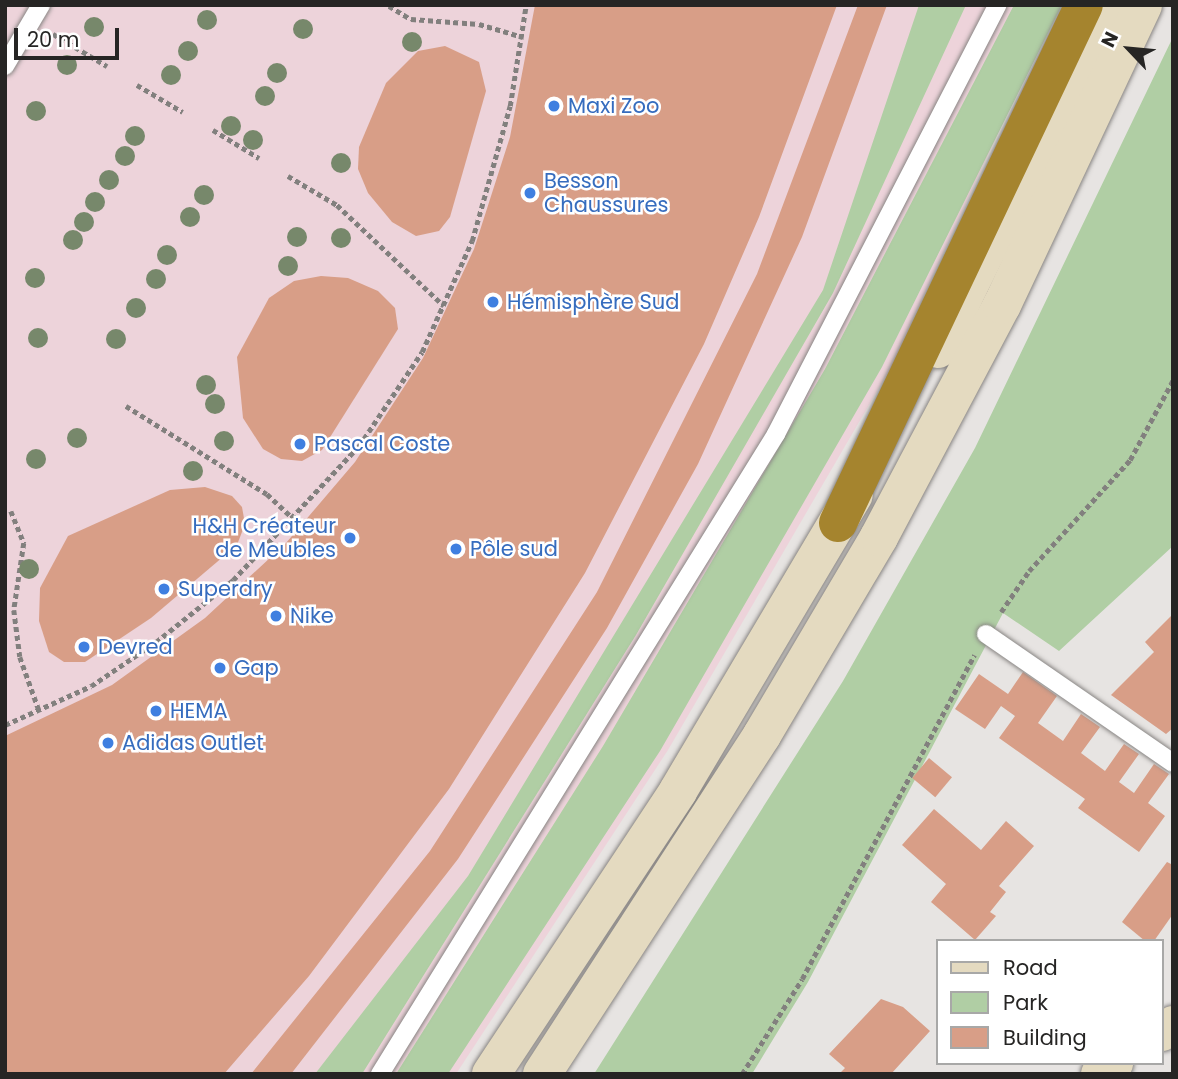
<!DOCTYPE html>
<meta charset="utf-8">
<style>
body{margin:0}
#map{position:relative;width:1178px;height:1079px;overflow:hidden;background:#e7e4e2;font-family:Poppins,sans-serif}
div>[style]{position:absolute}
.commercial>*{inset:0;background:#edd3da}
.green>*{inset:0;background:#b0cea4}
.building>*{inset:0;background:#d89e87;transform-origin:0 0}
.path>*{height:4.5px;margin-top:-2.25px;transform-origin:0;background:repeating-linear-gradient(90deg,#82807e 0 5px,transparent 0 8.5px)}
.roads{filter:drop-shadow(0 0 2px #888583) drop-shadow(0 0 2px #888583)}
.lane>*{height:18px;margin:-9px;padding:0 9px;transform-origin:9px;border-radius:9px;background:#fff}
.secondary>*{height:38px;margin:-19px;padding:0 19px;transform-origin:19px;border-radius:19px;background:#e4dac0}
.highway>*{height:38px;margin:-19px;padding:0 19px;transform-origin:19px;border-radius:19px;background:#a5842e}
.trees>*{width:20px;height:20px;margin:-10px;border-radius:50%;background:#77886b}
.dots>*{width:19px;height:19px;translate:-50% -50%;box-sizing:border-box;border:4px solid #fff;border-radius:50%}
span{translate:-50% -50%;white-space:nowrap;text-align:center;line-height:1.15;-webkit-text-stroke:5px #fff;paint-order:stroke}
.shop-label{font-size:21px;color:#366cbe}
.left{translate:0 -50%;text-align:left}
.right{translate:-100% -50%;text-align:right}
.frame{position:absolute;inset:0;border:7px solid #262524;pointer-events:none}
.legend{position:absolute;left:936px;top:939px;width:228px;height:126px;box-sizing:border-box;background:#fff;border:2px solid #a8a8a7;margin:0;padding:9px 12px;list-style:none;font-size:21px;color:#262524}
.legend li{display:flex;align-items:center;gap:14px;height:35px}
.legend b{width:35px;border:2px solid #a8a8a7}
.north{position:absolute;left:1094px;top:14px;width:70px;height:70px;-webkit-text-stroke:5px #fff;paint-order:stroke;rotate:296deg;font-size:19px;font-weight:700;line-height:28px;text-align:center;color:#262524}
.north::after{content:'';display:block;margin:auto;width:24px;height:32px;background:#262524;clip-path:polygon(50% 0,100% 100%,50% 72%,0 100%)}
.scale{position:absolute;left:14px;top:28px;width:105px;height:32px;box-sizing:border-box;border:4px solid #262524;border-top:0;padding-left:9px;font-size:21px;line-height:24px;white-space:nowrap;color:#262524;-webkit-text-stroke:5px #fff;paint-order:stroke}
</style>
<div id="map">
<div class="commercial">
<div style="clip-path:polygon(5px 5px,1057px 5px,890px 369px,668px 750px,456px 1074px,5px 1074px)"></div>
</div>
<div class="green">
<div style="clip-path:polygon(919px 5px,966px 5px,833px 293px,636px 635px,362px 1074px,315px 1074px,468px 876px,823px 290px)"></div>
<div style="clip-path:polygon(1014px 5px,1062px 5px,882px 367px,660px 751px,448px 1074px,396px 1074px,603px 746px,825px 369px)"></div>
<div style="clip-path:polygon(1173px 37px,1173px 546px,1059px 651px,1003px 613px,808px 982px,752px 1074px,594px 1074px,843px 681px,975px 448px)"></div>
</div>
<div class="building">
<div style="clip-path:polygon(535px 5px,837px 5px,759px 217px,704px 344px,585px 573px,449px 789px,309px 976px,224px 1074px,5px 1074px,5px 736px,112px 685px,205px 618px,286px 543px,355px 462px,423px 358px,474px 249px,510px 137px)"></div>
<div style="clip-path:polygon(858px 5px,887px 5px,802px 237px,698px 464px,607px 628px,458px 859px,291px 1074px,251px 1074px,430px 851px,597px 592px,757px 274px)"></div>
<div style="clip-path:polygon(445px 46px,479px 62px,486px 91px,450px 217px,439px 231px,416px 236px,392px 222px,368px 193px,358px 169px,359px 147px,386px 83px,418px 51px)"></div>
<div style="clip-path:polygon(321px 276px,348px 278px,378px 291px,395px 308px,398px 329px,322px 450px,302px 461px,281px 459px,263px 449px,243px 418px,237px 357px,269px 298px,294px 281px)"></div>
<div style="clip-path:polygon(205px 487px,232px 496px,242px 507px,245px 524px,237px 545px,151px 618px,85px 662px,64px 662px,49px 652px,39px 621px,40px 588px,68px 536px,170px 490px)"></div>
<div style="clip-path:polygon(1173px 614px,1173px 728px,1166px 734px,1111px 695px,1154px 652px,1145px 642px)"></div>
<div style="clip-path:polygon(1023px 672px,1057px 696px,1038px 723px,1063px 741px,1081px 714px,1100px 727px,1081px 753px,1105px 771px,1124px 744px,1139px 754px,1119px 782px,1134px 793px,1154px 764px,1169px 774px,1148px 803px,1165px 816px,1139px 852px,1078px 808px,1085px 799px,999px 738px,1015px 716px,1001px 706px,985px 729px,955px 709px,979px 674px,1008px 694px)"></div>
<div style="left:929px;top:758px;width:30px;height:26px;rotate:40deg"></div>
<div style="clip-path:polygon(934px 809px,981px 850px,1006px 821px,1034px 846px,999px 886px,1006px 892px,990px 912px,996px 916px,975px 940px,931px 902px,946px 884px,902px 845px)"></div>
<div style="clip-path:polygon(1167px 862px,1173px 865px,1173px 914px,1154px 941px,1145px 941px,1122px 922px)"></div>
<div style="clip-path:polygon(881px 999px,903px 1007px,930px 1031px,891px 1074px,839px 1074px,845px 1068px,829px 1054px)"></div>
</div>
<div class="path">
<div style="left:389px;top:6px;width:26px;rotate:31deg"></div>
<div style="left:411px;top:19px;width:68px;rotate:4.2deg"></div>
<div style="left:479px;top:24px;width:46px;rotate:16.5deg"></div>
<div style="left:53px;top:34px;width:63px;rotate:30.7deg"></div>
<div style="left:137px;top:85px;width:53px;rotate:30.4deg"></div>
<div style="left:213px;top:130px;width:54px;rotate:31.3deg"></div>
<div style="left:288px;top:176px;width:57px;rotate:30.6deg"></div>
<div style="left:337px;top:205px;width:147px;rotate:43.3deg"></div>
<div style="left:126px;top:406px;width:166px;rotate:32deg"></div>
<div style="left:267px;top:494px;width:37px;rotate:43deg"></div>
<div style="left:11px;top:511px;width:35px;rotate:68deg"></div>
<div style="left:24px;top:543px;width:68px;rotate:98.5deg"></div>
<div style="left:14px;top:610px;width:47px;rotate:82.7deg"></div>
<div style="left:20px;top:657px;width:59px;rotate:70.3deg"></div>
<div style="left:1001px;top:612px;width:50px;rotate:-55.7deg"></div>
<div style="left:1029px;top:571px;width:150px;rotate:-47.7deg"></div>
<div style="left:1130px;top:460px;width:91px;rotate:-61.7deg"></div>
<div style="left:5px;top:725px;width:94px;rotate:-24.4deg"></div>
<div style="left:91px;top:686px;width:78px;rotate:-34.1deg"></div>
<div style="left:156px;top:642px;width:99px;rotate:-38.8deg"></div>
<div style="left:233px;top:580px;width:184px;rotate:-46.8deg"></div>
<div style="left:359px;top:446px;width:113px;rotate:-56.2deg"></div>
<div style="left:422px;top:352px;width:122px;rotate:-65.8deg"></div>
<div style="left:472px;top:241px;width:140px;rotate:-74.3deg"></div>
<div style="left:510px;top:106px;width:102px;rotate:-81deg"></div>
<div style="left:742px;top:1074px;width:112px;rotate:-57.7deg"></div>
<div style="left:802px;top:979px;width:367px;rotate:-62deg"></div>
</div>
<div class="roads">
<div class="lane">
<div style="left:5px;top:66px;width:71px;rotate:-59.5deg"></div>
<div style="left:986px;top:634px;width:227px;rotate:34.6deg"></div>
<div style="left:380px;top:1074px;width:753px;rotate:-58.25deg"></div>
<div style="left:776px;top:434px;width:483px;rotate:-62.7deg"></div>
</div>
<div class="secondary">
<div style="left:938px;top:349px;width:383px;rotate:-63.8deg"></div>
<div style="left:1162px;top:1032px;width:13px;rotate:-32deg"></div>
<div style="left:491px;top:1074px;width:339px;rotate:-56.5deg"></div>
<div style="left:678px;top:791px;width:344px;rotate:-59.3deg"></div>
<div style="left:542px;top:1074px;width:404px;rotate:-57deg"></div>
<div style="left:762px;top:735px;width:230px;rotate:-59.4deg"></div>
<div style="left:879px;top:537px;width:263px;rotate:-62.1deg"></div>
<div style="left:1002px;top:305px;width:331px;rotate:-64.8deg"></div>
<div style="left:1100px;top:1074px;width:18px;rotate:-38deg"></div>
</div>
<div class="highway">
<div style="left:838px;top:523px;width:573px;rotate:-64.6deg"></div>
</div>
</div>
<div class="trees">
<div style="left:207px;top:20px"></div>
<div style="left:94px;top:27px"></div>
<div style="left:303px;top:29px"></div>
<div style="left:412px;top:42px"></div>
<div style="left:188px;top:51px"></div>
<div style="left:67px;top:65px"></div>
<div style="left:277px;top:73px"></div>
<div style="left:171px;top:75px"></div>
<div style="left:265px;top:96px"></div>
<div style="left:36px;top:111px"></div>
<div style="left:231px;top:126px"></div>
<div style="left:135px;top:136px"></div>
<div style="left:253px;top:140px"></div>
<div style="left:125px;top:156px"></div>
<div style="left:341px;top:163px"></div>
<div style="left:109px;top:180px"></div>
<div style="left:204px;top:195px"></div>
<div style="left:95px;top:202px"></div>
<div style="left:190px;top:217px"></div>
<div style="left:84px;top:222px"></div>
<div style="left:297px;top:237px"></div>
<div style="left:341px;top:238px"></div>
<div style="left:73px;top:240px"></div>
<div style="left:167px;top:255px"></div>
<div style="left:288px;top:266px"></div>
<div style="left:35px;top:278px"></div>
<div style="left:156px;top:279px"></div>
<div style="left:136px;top:308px"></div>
<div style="left:38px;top:338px"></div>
<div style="left:116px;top:339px"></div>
<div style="left:206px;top:385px"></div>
<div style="left:215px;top:404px"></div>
<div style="left:77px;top:438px"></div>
<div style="left:224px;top:441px"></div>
<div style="left:36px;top:459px"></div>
<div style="left:193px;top:471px"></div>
<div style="left:29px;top:569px"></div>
</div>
<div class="dots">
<div style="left:554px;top:106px;background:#3f7fe0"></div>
<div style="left:530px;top:193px;background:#3f7fe0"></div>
<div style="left:493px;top:302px;background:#3f7fe0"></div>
<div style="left:300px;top:444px;background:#3f7fe0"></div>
<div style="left:350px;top:538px;background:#3f7fe0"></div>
<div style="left:456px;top:549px;background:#3f7fe0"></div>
<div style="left:164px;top:589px;background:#3f7fe0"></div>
<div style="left:276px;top:616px;background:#3f7fe0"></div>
<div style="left:84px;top:647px;background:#3f7fe0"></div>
<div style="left:220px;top:668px;background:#3f7fe0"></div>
<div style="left:156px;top:711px;background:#3f7fe0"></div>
<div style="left:108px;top:743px;background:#3f7fe0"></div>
</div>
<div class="shop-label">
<span class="left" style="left:568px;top:106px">Maxi Zoo</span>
<span class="left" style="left:544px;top:193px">Besson<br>Chaussures</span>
<span class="left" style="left:507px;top:302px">Hémisphère Sud</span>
<span class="left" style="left:314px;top:444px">Pascal Coste</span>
<span class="right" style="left:336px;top:538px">H&amp;H Créateur<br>de Meubles</span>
<span class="left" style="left:470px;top:549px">Pôle sud</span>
<span class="left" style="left:178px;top:589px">Superdry</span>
<span class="left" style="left:290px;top:616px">Nike</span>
<span class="left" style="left:98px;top:647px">Devred</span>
<span class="left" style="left:234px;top:668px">Gap</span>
<span class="left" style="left:170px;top:711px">HEMA</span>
<span class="left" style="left:122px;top:743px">Adidas Outlet</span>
</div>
<div class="frame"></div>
<ul class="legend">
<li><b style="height:9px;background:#e4dac0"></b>Road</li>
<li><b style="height:19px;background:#b0cea4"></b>Park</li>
<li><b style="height:19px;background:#d89e87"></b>Building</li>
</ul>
<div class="north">N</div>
<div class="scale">20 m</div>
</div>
